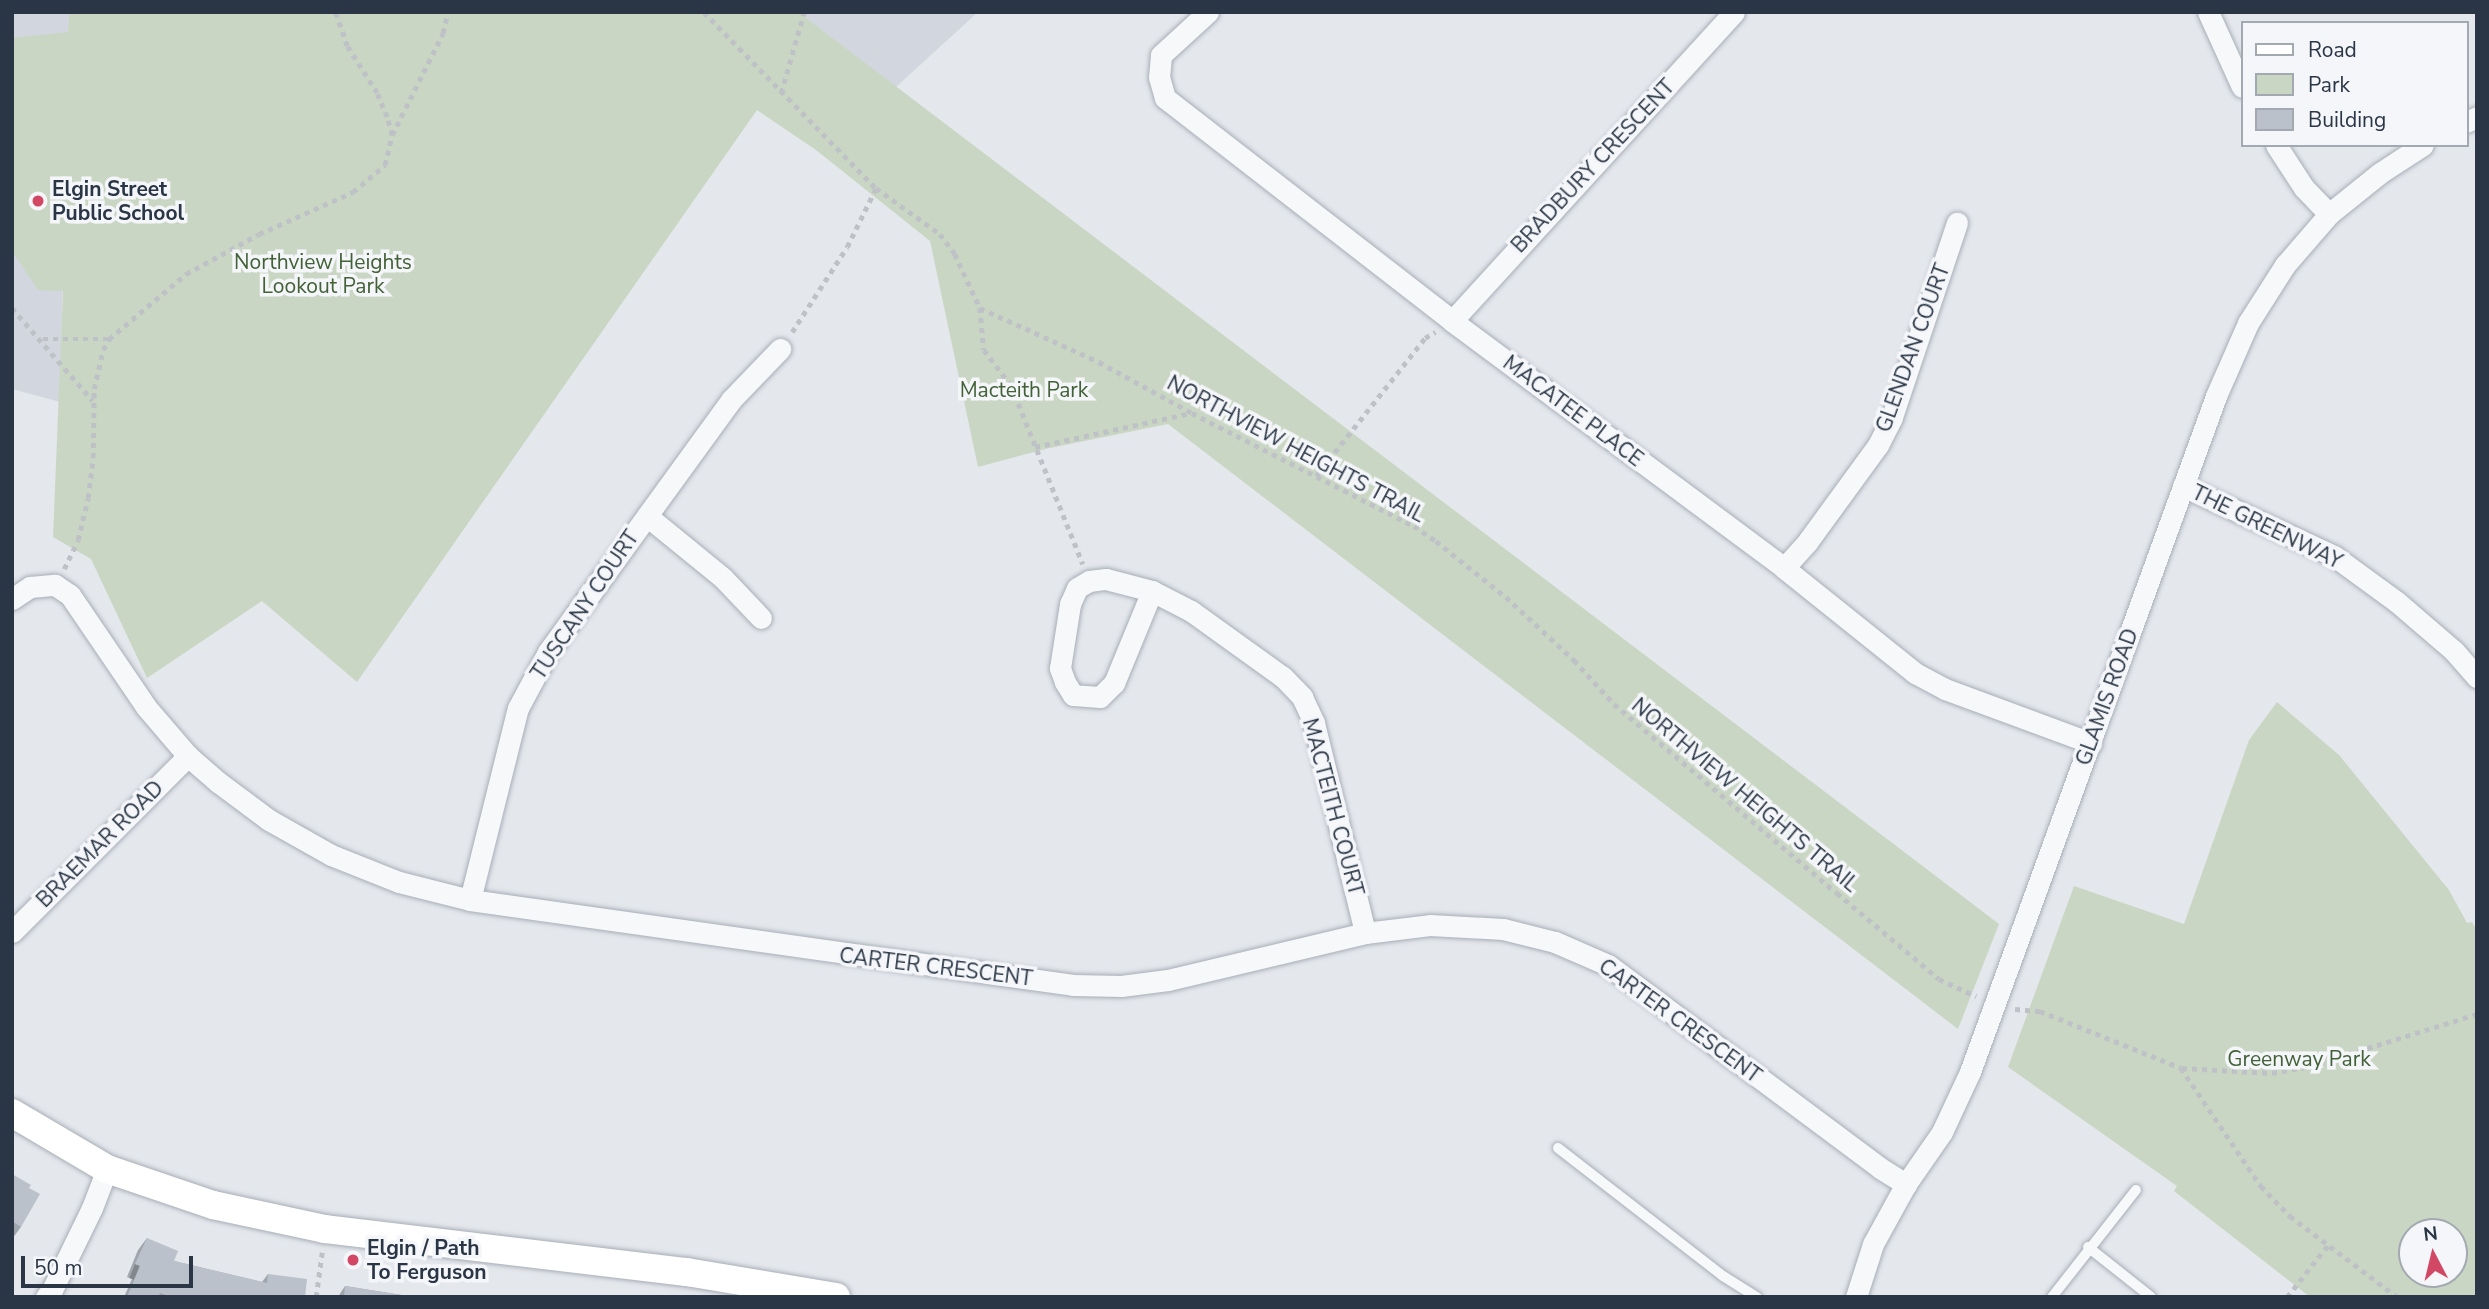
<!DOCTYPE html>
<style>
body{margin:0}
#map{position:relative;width:2489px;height:1309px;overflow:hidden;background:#e4e7ec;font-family:"Nunito Sans",sans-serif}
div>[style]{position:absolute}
.built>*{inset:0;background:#d2d6de}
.green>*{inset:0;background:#cad6c4}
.path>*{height:4.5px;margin-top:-2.25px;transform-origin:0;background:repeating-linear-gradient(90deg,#bec2c7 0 5px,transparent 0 10px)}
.roads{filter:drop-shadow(0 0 2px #a8aeb7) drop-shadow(0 0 2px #a8aeb7)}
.lane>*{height:10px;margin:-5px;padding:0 5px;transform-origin:5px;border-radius:5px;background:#f7f8fa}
.street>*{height:21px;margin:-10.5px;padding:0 10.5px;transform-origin:10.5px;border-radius:10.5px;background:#f7f8fa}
.secondary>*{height:28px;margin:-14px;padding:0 14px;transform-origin:14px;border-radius:14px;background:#fff}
.wall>*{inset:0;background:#a0a6ae}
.shaded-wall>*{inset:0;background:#82878d;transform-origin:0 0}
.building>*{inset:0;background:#bac1ca}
.dots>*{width:19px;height:19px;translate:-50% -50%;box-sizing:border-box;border:4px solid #f4f6f9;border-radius:50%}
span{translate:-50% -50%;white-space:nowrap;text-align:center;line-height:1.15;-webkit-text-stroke:7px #f4f6f9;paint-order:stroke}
.street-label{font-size:21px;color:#2a3645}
.poi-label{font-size:21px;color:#2a3645;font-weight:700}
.left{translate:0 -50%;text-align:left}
.park-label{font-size:21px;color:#426137}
.frame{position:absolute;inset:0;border:14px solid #2a3645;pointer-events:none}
.legend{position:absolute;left:2241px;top:21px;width:228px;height:126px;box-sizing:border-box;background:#f4f6f9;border:2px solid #a3a9b1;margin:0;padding:9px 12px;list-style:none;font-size:21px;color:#2a3645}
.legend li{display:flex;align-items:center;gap:14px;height:35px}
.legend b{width:35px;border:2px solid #a3a9b1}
.north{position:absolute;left:2398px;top:1218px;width:70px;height:70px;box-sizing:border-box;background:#f4f6f9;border:2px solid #a3a9b1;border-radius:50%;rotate:353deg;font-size:19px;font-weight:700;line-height:28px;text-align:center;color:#2a3645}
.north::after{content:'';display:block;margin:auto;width:24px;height:32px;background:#d24764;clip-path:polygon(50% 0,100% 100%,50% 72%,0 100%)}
.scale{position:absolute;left:21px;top:1256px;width:172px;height:32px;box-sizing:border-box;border:4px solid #2a3645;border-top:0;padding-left:9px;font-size:21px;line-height:24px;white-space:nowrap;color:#2a3645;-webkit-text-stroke:5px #f4f6f9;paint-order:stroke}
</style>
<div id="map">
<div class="built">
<div style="clip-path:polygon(12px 12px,69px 12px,60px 402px,12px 389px)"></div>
<div style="clip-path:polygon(798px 12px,978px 12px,895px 88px)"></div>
</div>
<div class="green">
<div style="clip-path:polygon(69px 12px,798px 12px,1999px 924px,1958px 1029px,1168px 424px,1045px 449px,978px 467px,930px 241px,816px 150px,757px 110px,357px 682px,262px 601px,147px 678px,91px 559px,53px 537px,63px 291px,38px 290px,12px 251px,12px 38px,68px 32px)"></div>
<div style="clip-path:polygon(evenodd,2277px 702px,2339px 755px,2449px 890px,2467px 923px,2472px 922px,2477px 931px,2477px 1297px,2310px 1297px,2174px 1191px,2177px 1186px,2008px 1067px,2074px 886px,2184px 924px,2249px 740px,2277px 702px,2454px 1232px,2454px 1274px,2412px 1274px,2412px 1232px,2454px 1232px)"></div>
</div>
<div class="path">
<div style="left:704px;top:12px;width:246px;rotate:45.7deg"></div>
<div style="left:876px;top:188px;width:79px;rotate:35.7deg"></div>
<div style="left:940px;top:234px;width:25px;rotate:53deg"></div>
<div style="left:955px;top:254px;width:60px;rotate:65.2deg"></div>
<div style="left:980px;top:308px;width:42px;rotate:84.6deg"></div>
<div style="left:984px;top:350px;width:44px;rotate:52.4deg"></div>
<div style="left:1011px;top:385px;width:193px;rotate:68.1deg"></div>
<div style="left:781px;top:93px;width:84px;rotate:-74.1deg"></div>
<div style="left:392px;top:135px;width:114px;rotate:-63.4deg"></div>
<div style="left:443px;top:33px;width:22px;rotate:-77deg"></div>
<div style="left:12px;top:308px;width:123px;rotate:48.9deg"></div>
<div style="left:980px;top:308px;width:131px;rotate:24.4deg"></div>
<div style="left:1099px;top:362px;width:106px;rotate:28.7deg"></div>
<div style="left:1192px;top:413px;width:249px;rotate:27deg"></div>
<div style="left:1414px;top:526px;width:27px;rotate:34deg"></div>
<div style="left:1436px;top:541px;width:90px;rotate:38.7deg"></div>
<div style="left:1506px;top:597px;width:93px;rotate:42.8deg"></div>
<div style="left:1574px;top:660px;width:59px;rotate:47.7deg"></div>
<div style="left:1614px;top:704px;width:292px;rotate:40.3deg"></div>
<div style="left:1837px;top:893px;width:133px;rotate:40.1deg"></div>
<div style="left:1939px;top:979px;width:41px;rotate:24.7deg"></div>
<div style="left:792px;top:332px;width:101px;rotate:-57.1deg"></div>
<div style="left:847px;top:247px;width:66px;rotate:-63.8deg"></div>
<div style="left:43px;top:339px;width:66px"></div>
<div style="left:1035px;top:447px;width:160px;rotate:-12.3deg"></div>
<div style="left:1316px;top:476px;width:176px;rotate:-51.7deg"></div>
<div style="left:1425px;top:338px;width:12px;rotate:-31deg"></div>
<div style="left:64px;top:569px;width:32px;rotate:-64deg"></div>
<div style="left:78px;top:540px;width:43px;rotate:-76.6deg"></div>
<div style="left:88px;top:498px;width:40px;rotate:-82.9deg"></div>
<div style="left:93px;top:458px;width:69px;rotate:-89.2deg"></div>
<div style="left:94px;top:389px;width:40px;rotate:-77deg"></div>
<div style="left:103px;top:350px;width:13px;rotate:-61deg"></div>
<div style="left:109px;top:339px;width:101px;rotate:-40.2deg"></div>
<div style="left:186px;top:274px;width:83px;rotate:-28.7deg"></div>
<div style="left:259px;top:234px;width:103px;rotate:-24.1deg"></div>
<div style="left:353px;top:192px;width:42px;rotate:-40.2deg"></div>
<div style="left:385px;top:165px;width:31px;rotate:-77deg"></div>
<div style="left:392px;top:135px;width:19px;rotate:-106deg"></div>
<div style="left:387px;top:117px;width:26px;rotate:-113deg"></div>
<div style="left:377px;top:93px;width:56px;rotate:-122.6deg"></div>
<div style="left:347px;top:46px;width:36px;rotate:-109deg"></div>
<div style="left:2015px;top:1009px;width:25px;rotate:5deg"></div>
<div style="left:2040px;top:1011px;width:152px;rotate:22deg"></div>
<div style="left:2181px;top:1068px;width:143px;rotate:55.9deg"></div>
<div style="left:2261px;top:1186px;width:42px;rotate:46deg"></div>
<div style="left:2290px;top:1216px;width:134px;rotate:37.1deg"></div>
<div style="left:2182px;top:1068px;width:90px;rotate:3.2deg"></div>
<div style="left:2272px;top:1073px;width:39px;rotate:-10deg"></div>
<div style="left:2310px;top:1066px;width:175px;rotate:-17.3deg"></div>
<div style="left:316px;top:1297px;width:45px;rotate:-82.4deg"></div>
<div style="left:2287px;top:1297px;width:66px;rotate:-51.7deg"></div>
</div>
<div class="roads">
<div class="lane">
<div style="left:1558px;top:1148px;width:209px;rotate:37.8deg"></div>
<div style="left:1723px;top:1276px;width:40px;rotate:32deg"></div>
<div style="left:2088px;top:1247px;width:80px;rotate:38.4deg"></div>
<div style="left:2052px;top:1297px;width:136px;rotate:-51.9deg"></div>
</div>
<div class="street">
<div style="left:1208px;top:12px;width:64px;rotate:137.5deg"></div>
<div style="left:1161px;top:55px;width:22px;rotate:95deg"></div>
<div style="left:1159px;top:77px;width:22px;rotate:74deg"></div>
<div style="left:1165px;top:98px;width:363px;rotate:37.8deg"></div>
<div style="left:1452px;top:321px;width:414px;rotate:36.6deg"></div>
<div style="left:1784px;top:568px;width:168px;rotate:38.7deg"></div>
<div style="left:1915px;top:673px;width:34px;rotate:28deg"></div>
<div style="left:1945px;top:689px;width:156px;rotate:20.3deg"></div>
<div style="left:2208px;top:12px;width:82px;rotate:65.6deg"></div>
<div style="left:2466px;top:122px;width:12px;rotate:-24deg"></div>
<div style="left:2276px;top:145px;width:51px;rotate:56.9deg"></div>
<div style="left:2304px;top:188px;width:36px;rotate:46deg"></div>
<div style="left:1452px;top:321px;width:418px;rotate:-47.6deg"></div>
<div style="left:2183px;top:486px;width:166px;rotate:24.9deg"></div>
<div style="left:2334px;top:556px;width:78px;rotate:36.1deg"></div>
<div style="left:2397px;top:602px;width:75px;rotate:40.7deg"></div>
<div style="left:2454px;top:651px;width:35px;rotate:49deg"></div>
<div style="left:647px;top:516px;width:98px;rotate:39.2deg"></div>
<div style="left:723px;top:578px;width:55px;rotate:46.5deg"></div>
<div style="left:1784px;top:568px;width:36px;rotate:-48deg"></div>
<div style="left:1808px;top:541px;width:119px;rotate:-53.9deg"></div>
<div style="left:1878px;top:445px;width:31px;rotate:-63deg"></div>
<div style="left:1892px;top:417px;width:205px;rotate:-71.5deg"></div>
<div style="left:1152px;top:591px;width:100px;rotate:112.4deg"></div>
<div style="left:1114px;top:683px;width:20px;rotate:135deg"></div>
<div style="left:1100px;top:697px;width:27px;rotate:-176deg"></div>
<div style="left:1073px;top:695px;width:15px;rotate:-122deg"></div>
<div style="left:1065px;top:682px;width:15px;rotate:-110deg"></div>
<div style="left:1060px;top:668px;width:65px;rotate:-81.1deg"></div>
<div style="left:1070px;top:604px;width:17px;rotate:-66deg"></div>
<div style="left:1077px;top:588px;width:14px;rotate:-30deg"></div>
<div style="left:1089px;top:581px;width:17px;rotate:-7deg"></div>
<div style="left:1106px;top:579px;width:48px;rotate:14.6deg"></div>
<div style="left:1152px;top:591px;width:44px;rotate:27.1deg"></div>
<div style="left:1191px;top:611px;width:113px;rotate:35.7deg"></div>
<div style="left:1283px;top:677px;width:28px;rotate:46deg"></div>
<div style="left:1302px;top:697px;width:29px;rotate:65deg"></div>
<div style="left:1314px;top:723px;width:216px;rotate:76.3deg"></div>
<div style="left:12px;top:599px;width:22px;rotate:-34deg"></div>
<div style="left:30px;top:587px;width:25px;rotate:-5deg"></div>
<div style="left:55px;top:585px;width:18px;rotate:34deg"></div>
<div style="left:70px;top:595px;width:135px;rotate:55.8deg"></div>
<div style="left:146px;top:707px;width:65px;rotate:49.4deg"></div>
<div style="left:188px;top:756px;width:40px;rotate:41deg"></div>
<div style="left:218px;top:782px;width:64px;rotate:36.7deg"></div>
<div style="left:269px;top:820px;width:71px;rotate:29.4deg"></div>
<div style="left:331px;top:855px;width:73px;rotate:21.7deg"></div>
<div style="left:399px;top:882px;width:73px;rotate:14.2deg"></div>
<div style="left:470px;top:900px;width:609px;rotate:8.02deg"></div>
<div style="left:1073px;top:985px;width:48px;rotate:1.2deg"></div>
<div style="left:1121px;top:986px;width:47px;rotate:-7.3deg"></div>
<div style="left:1168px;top:980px;width:203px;rotate:-13.4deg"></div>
<div style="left:1365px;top:933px;width:65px;rotate:-7deg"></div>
<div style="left:1430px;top:925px;width:73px;rotate:3.1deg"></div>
<div style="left:1503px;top:929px;width:54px;rotate:14deg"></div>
<div style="left:1555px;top:942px;width:58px;rotate:23.5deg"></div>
<div style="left:1608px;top:965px;width:339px;rotate:36.7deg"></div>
<div style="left:1880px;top:1168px;width:31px;rotate:32deg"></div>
<div style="left:470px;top:900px;width:198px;rotate:-76deg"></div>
<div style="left:518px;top:708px;width:64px;rotate:-61.8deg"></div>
<div style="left:548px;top:652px;width:311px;rotate:-54deg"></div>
<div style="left:731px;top:400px;width:71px;rotate:-46.1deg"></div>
<div style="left:12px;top:932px;width:249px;rotate:-45deg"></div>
<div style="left:46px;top:1297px;width:9px;rotate:-49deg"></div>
<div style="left:52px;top:1290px;width:91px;rotate:-64deg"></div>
<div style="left:92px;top:1208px;width:42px;rotate:-69deg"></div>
<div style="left:1856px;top:1297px;width:56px;rotate:-72.2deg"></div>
<div style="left:1873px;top:1244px;width:68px;rotate:-61.2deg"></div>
<div style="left:1906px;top:1184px;width:63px;rotate:-55.3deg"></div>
<div style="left:1942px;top:1132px;width:66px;rotate:-65deg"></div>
<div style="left:1970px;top:1072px;width:719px;rotate:-70deg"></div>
<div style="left:2216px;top:396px;width:80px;rotate:-66.3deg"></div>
<div style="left:2248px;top:323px;width:69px;rotate:-57.5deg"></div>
<div style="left:2285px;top:265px;width:67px;rotate:-49.2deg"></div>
<div style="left:2329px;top:214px;width:65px;rotate:-38.8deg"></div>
<div style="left:2380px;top:173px;width:51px;rotate:-33.1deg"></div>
</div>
<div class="secondary">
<div style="left:12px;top:1113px;width:110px;rotate:30.5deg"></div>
<div style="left:107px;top:1169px;width:112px;rotate:18.8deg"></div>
<div style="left:213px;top:1205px;width:115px;rotate:12.1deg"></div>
<div style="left:325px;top:1229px;width:365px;rotate:6.8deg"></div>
<div style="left:687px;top:1272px;width:151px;rotate:9.5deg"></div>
</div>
</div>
<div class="wall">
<div style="clip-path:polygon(12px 1174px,29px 1188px,21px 1227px,12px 1239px)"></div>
<div style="clip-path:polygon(147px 1238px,174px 1261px,262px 1282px,268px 1274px,305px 1297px,124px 1297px,132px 1279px,127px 1277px,138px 1250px)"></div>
<div style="clip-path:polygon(345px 1286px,414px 1297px,338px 1297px)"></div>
</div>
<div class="shaded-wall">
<div style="left:135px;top:1264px;width:5px;height:15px;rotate:22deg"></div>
</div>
<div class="building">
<div style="clip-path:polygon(12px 1174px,31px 1185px,29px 1188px,40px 1194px,21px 1227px,12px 1221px)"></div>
<div style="clip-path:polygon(147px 1238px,178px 1251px,174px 1261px,267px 1283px,268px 1274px,307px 1279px,305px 1297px,172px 1297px,160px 1293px,158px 1297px,127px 1297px,140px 1266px,135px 1264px)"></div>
<div style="clip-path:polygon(345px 1286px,414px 1297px,344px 1297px)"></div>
</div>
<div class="dots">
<div style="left:38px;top:201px;background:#d24764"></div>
<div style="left:353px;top:1260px;background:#d24764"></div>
</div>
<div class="street-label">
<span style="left:1593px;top:166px;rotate:-47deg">BRADBURY CRESCENT</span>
<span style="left:1913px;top:348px;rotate:-70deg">GLENDAN COURT</span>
<span style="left:1573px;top:411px;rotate:37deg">MACATEE PLACE</span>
<span style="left:1296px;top:449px;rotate:28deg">NORTHVIEW HEIGHTS TRAIL</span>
<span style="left:2267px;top:527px;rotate:26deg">THE GREENWAY</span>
<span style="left:585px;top:605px;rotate:-56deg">TUSCANY COURT</span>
<span style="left:2107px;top:697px;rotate:-70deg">GLAMIS ROAD</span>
<span style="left:1745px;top:795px;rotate:40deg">NORTHVIEW HEIGHTS TRAIL</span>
<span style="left:1333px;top:807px;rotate:75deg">MACTEITH COURT</span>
<span style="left:100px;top:844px;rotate:-45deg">BRAEMAR ROAD</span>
<span style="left:936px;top:967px;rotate:7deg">CARTER CRESCENT</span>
<span style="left:1680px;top:1021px;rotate:36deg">CARTER CRESCENT</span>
</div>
<div class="poi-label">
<span class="left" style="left:52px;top:201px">Elgin Street<br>Public School</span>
<span class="left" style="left:367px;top:1260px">Elgin / Path<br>To Ferguson</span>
</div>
<div class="park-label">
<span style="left:323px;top:274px">Northview Heights<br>Lookout Park</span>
<span style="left:1024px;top:390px">Macteith Park</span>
<span style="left:2299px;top:1059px">Greenway Park</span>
</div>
<div class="frame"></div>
<ul class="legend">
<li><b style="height:9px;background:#fff"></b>Road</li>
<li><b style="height:19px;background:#cad6c4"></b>Park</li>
<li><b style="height:19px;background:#bac1ca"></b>Building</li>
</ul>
<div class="north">N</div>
<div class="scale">50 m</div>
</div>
